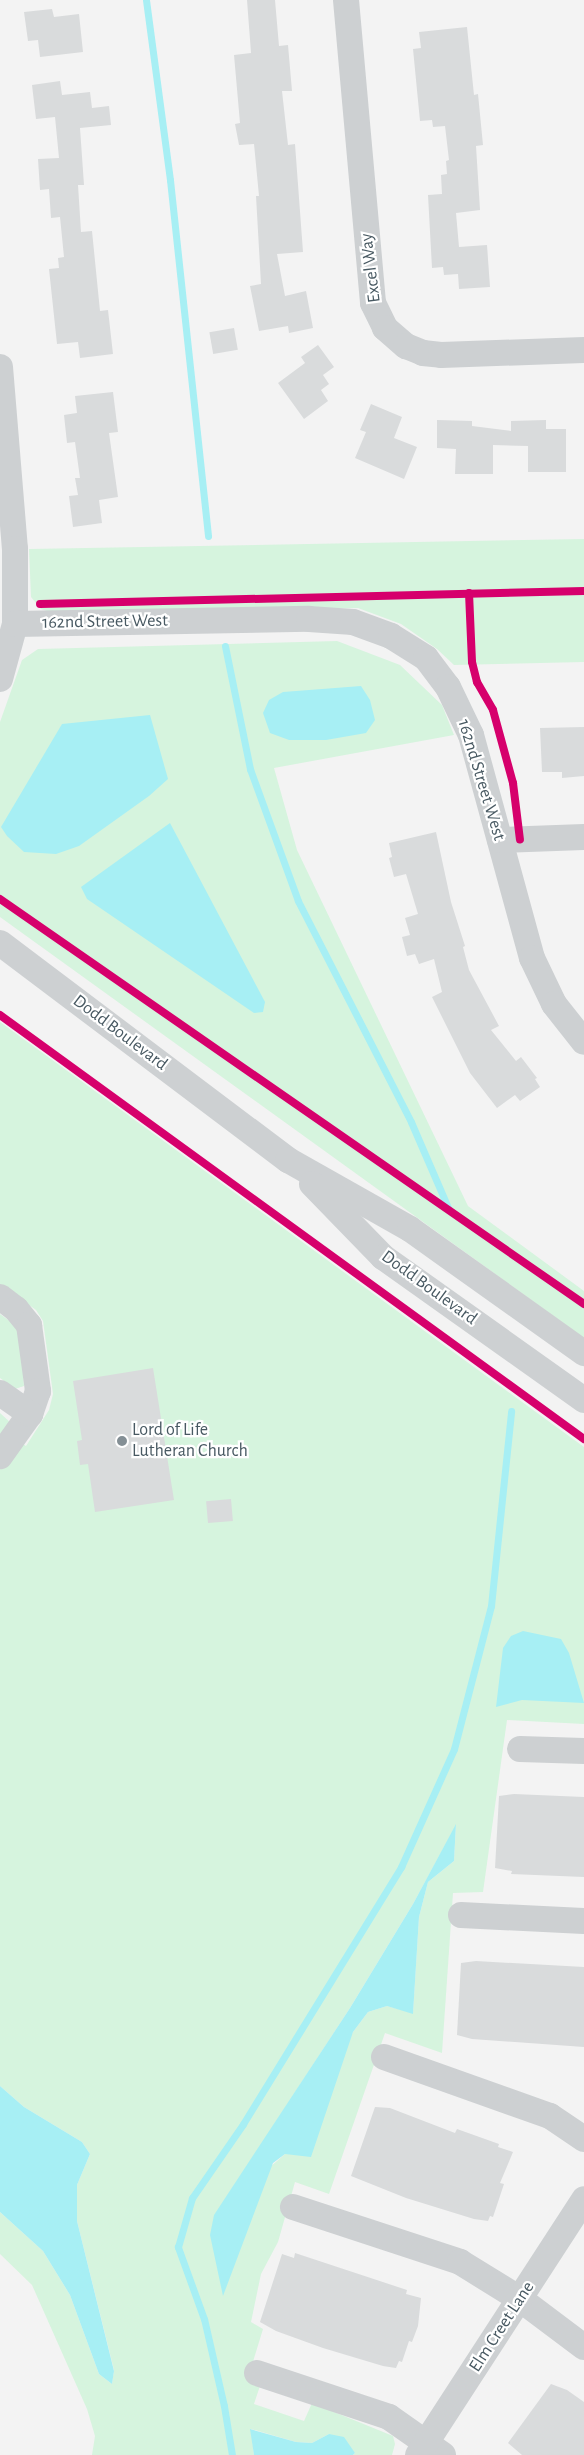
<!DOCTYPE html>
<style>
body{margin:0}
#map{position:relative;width:584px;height:2455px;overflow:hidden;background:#f3f3f3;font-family:"Alegreya Sans",sans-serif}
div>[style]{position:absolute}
.green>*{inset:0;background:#d6f4de}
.water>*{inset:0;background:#a7eff4}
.stream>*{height:7px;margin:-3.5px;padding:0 3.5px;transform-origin:3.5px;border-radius:3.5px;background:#a7eff4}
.building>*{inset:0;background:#d9dbdc;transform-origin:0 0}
.minor>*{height:26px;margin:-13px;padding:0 13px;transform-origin:13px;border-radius:13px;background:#cdd0d2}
.cycleway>*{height:8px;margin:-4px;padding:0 4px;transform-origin:4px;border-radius:4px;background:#d6006c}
.dots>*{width:14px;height:14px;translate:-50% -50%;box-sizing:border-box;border:2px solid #fff;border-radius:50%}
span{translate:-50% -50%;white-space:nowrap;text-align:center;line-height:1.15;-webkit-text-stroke:4.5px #fff;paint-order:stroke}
.street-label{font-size:18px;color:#485962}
.poi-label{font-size:18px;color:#485962}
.left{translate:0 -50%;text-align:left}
</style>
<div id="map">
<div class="green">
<div style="clip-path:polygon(584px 539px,584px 662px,454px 665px,437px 649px,401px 624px,358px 608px,50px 612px,41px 609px,31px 597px,29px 549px)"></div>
<div style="clip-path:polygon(337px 641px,400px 665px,442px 705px,454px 735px,274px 768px,297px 850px,468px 1206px,584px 1291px,584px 1338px,0 917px,0 722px,22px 660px,38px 649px)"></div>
<div style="clip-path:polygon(evenodd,0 1022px,584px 1447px,584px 1724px,507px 1720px,483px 1892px,453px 1893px,442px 2053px,385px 2033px,329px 2194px,295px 2182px,278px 2242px,261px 2274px,251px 2322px,263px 2329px,247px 2381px,260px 2386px,254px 2404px,304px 2421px,312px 2403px,393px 2436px,395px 2444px,392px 2455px,353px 2455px,355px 2453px,329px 2434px,312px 2443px,296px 2442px,251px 2429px,254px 2455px,92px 2455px,95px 2436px,87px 2409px,32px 2285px,0 2254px,0 2212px,43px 2251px,70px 2295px,99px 2374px,112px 2384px,114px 2370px,77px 2221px,77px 2185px,90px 2154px,82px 2142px,24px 2107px,0 2086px,0 1413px,11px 1423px,5px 1431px,26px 1446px,49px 1410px,53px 1394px,43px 1321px,36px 1310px,0 1284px,0 1022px,456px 1825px,454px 1861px,428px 1882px,419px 1917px,413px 2013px,387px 2006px,368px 2012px,353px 2032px,285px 2154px,215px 2215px,350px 2008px,413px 1904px,456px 1825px)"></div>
<div style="clip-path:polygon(0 1314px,11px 1322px,20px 1333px,24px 1386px,15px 1389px,0 1378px)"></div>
</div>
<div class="water">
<div style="clip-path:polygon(361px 686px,370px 700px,375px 720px,366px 733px,326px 740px,289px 740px,270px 733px,263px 713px,269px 700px,283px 692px)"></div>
<div style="clip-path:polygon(150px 715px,168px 779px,149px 796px,79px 846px,56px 854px,24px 852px,7px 836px,1px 827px,62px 724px)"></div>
<div style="clip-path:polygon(170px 823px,265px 1002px,263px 1012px,254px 1013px,87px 899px,81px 887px)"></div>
<div style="clip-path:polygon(523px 1631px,561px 1639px,569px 1653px,584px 1703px,522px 1700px,496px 1707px,503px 1648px,511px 1636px)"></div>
<div style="clip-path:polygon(456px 1824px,454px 1861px,428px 1882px,419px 1917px,413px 2014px,387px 2006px,368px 2012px,353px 2032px,311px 2157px,285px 2154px,273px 2163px,223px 2296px,210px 2235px,214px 2215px,350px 2008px,413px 1904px)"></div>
<div style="clip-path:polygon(0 2086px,24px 2107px,82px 2142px,90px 2154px,77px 2185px,77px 2221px,114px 2371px,112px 2384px,99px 2374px,70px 2295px,43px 2251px,0 2212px)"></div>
<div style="clip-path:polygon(250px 2429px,296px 2442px,312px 2443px,329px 2434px,344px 2437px,355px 2453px,353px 2455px,254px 2455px)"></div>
</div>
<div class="stream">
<div style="left:146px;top:0;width:182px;rotate:82.4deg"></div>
<div style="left:170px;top:180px;width:358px;rotate:83.9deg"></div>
<div style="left:225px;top:646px;width:126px;rotate:78.5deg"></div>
<div style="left:250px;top:769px;width:140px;rotate:70deg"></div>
<div style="left:298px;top:901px;width:248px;rotate:62.9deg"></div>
<div style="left:411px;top:1122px;width:96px;rotate:66.6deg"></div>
<div style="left:232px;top:2455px;width:50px;rotate:-99.3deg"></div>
<div style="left:224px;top:2406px;width:89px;rotate:-102.9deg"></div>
<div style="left:204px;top:2319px;width:77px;rotate:-109.9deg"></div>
<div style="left:178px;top:2247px;width:51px;rotate:-74.1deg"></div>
<div style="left:192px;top:2198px;width:90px;rotate:-55.4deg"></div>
<div style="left:243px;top:2124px;width:302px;rotate:-58.4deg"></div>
<div style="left:401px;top:1867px;width:129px;rotate:-65.8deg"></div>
<div style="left:454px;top:1749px;width:148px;rotate:-75.5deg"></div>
<div style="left:491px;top:1606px;width:196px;rotate:-84.1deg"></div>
</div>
<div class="building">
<div style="clip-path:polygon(247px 0,275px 0,279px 46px,288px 45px,292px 91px,282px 91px,288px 145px,295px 144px,303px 252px,277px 254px,285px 296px,306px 291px,313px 328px,289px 333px,288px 326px,259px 331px,250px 286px,261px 284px,256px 196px,259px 196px,254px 144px,239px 145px,235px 124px,240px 123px,234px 55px,251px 53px)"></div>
<div style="clip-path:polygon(52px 9px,54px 17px,79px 14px,83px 52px,40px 57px,38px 40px,28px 41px,24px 12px)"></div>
<div style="clip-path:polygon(467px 27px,474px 95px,478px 94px,483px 145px,476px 146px,480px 210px,456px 213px,459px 247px,487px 245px,490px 287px,459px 289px,458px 274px,444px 275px,443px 267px,432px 268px,428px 195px,442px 194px,441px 175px,447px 174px,446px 161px,449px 160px,445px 126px,433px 127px,432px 120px,420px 121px,413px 49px,421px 48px,419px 32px)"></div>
<div style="clip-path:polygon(60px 81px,62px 95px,90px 92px,92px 108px,109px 106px,111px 125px,80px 128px,84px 185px,78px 185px,81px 232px,92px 231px,100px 311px,108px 310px,113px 354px,80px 358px,78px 342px,57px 344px,49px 269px,59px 268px,58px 258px,64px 257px,60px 217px,51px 218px,49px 189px,40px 190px,38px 159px,59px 158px,55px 117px,36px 119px,32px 85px)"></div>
<div style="left:234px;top:328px;width:22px;height:25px;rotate:80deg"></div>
<div style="clip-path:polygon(318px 345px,334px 367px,323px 375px,329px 384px,321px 390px,328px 401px,304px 419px,278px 383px,305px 363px,301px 357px)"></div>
<div style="clip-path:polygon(113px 392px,118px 432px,109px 433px,118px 497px,99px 500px,102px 523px,73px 527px,69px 496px,78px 495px,75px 478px,80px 478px,75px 442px,67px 443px,64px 415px,77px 413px,75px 396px)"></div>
<div style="clip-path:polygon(371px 404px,402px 417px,394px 438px,417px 447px,404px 479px,355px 458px,366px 432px,360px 430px)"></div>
<div style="clip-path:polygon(437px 420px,472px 421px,472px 426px,511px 431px,511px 421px,546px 420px,546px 429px,566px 429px,566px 472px,528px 472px,528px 446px,493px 445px,493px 474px,455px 474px,456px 449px,437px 448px)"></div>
<div style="clip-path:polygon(584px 727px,584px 776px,562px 778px,562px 772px,542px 772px,540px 728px)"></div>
<div style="clip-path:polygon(436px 832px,451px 902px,465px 946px,463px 947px,469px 970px,499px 1026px,491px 1030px,516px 1061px,521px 1057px,537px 1078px,535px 1079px,540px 1087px,520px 1101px,515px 1095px,497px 1108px,470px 1073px,432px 997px,442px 992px,434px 959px,419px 964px,415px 954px,407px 956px,402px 937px,410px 935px,405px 918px,418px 914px,406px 874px,394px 877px,389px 858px,392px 857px,389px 843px)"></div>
<div style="clip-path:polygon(153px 1368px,174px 1500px,95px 1512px,88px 1464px,80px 1465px,77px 1441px,82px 1440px,73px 1381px)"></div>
<div style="left:231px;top:1499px;width:22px;height:25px;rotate:85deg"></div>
<div style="clip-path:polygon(514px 1794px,584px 1797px,584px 1877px,511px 1874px,512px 1871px,495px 1868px,499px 1796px)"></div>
<div style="clip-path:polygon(476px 1961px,584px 1967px,584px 2047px,472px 2039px,457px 2035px,461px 1963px)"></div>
<div style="clip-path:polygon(375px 2107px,390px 2108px,455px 2133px,457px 2129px,499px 2144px,498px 2147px,513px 2152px,500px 2183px,504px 2184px,493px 2217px,490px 2216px,488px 2221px,474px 2219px,406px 2198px,351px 2176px)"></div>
<div style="clip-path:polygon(295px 2253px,407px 2290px,406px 2294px,421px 2298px,418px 2326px,412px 2342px,409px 2341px,402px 2362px,399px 2361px,396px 2368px,383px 2366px,323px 2348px,276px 2331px,260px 2322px,282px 2254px,294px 2258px)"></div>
<div style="clip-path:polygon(551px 2384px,567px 2390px,584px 2402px,584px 2455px,522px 2455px,508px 2443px)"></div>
</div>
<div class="minor">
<div style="left:346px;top:0;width:304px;rotate:84.9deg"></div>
<div style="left:373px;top:303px;width:28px;rotate:64deg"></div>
<div style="left:385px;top:328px;width:28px;rotate:41deg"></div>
<div style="left:406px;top:346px;width:18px;rotate:22deg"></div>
<div style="left:423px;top:353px;width:18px;rotate:6deg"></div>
<div style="left:441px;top:355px;width:143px;rotate:-2deg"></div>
<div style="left:0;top:367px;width:183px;rotate:85.3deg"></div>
<div style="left:15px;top:549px;width:75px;rotate:90deg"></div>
<div style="left:15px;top:624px;width:57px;rotate:105.3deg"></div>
<div style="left:15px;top:624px;width:294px;rotate:-1deg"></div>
<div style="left:309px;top:619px;width:44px;rotate:3.9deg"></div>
<div style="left:353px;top:622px;width:40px;rotate:20.2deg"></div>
<div style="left:391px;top:636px;width:41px;rotate:32.2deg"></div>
<div style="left:426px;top:658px;width:36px;rotate:53deg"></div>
<div style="left:448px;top:687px;width:53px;rotate:64.4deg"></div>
<div style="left:471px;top:735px;width:231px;rotate:74.7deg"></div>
<div style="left:532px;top:958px;width:51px;rotate:64.4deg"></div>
<div style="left:554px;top:1004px;width:48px;rotate:51.7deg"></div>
<div style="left:500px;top:840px;width:84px;rotate:-2deg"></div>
<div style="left:0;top:943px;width:361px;rotate:37deg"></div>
<div style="left:288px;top:1160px;width:140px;rotate:29.5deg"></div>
<div style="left:410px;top:1229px;width:214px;rotate:35.5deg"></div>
<div style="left:312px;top:1184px;width:102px;rotate:45.8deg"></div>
<div style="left:383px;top:1257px;width:247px;rotate:35.4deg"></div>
<div style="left:0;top:1297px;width:20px;rotate:37deg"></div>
<div style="left:16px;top:1309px;width:21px;rotate:51deg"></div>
<div style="left:29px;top:1325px;width:67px;rotate:82.2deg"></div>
<div style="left:38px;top:1391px;width:24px;rotate:109deg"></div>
<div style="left:30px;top:1414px;width:52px;rotate:125.5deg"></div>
<div style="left:0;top:1393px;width:37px;rotate:35deg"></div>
<div style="left:520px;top:1749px;width:64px;rotate:1.8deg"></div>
<div style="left:461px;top:1915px;width:123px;rotate:2.8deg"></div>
<div style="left:384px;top:2057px;width:176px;rotate:19.6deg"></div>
<div style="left:550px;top:2116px;width:41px;rotate:34.1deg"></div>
<div style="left:293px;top:2207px;width:176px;rotate:18.2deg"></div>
<div style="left:460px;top:2262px;width:70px;rotate:31.7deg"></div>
<div style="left:520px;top:2299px;width:80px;rotate:36.9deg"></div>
<div style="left:257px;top:2373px;width:139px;rotate:18.4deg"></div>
<div style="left:389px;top:2417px;width:66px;rotate:35.1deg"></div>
<div style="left:418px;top:2455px;width:305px;rotate:-57deg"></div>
</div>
<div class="cycleway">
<div style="left:469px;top:593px;width:69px;rotate:87.5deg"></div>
<div style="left:472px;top:662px;width:21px;rotate:76deg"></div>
<div style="left:477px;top:682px;width:32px;rotate:60deg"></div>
<div style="left:493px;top:710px;width:76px;rotate:74.7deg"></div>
<div style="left:513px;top:783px;width:57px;rotate:83deg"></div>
<div style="left:40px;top:604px;width:544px;rotate:-1.37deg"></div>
<div style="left:0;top:899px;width:711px;rotate:34.74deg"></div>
<div style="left:0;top:1015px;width:722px;rotate:35.98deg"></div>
</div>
<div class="dots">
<div style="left:122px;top:1441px;background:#848f95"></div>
</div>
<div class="street-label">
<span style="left:371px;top:268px;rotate:-97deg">Excel Way</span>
<span style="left:105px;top:622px;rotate:-1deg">162nd Street West</span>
<span style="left:481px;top:780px;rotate:73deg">162nd Street West</span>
<span style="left:120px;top:1033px;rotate:37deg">Dodd Boulevard</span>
<span style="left:429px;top:1288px;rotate:36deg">Dodd Boulevard</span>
<span style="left:502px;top:2327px;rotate:-57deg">Elm Creet Lane</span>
</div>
<div class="poi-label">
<span class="left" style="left:132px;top:1441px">Lord of Life<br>Lutheran Church</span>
</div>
</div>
